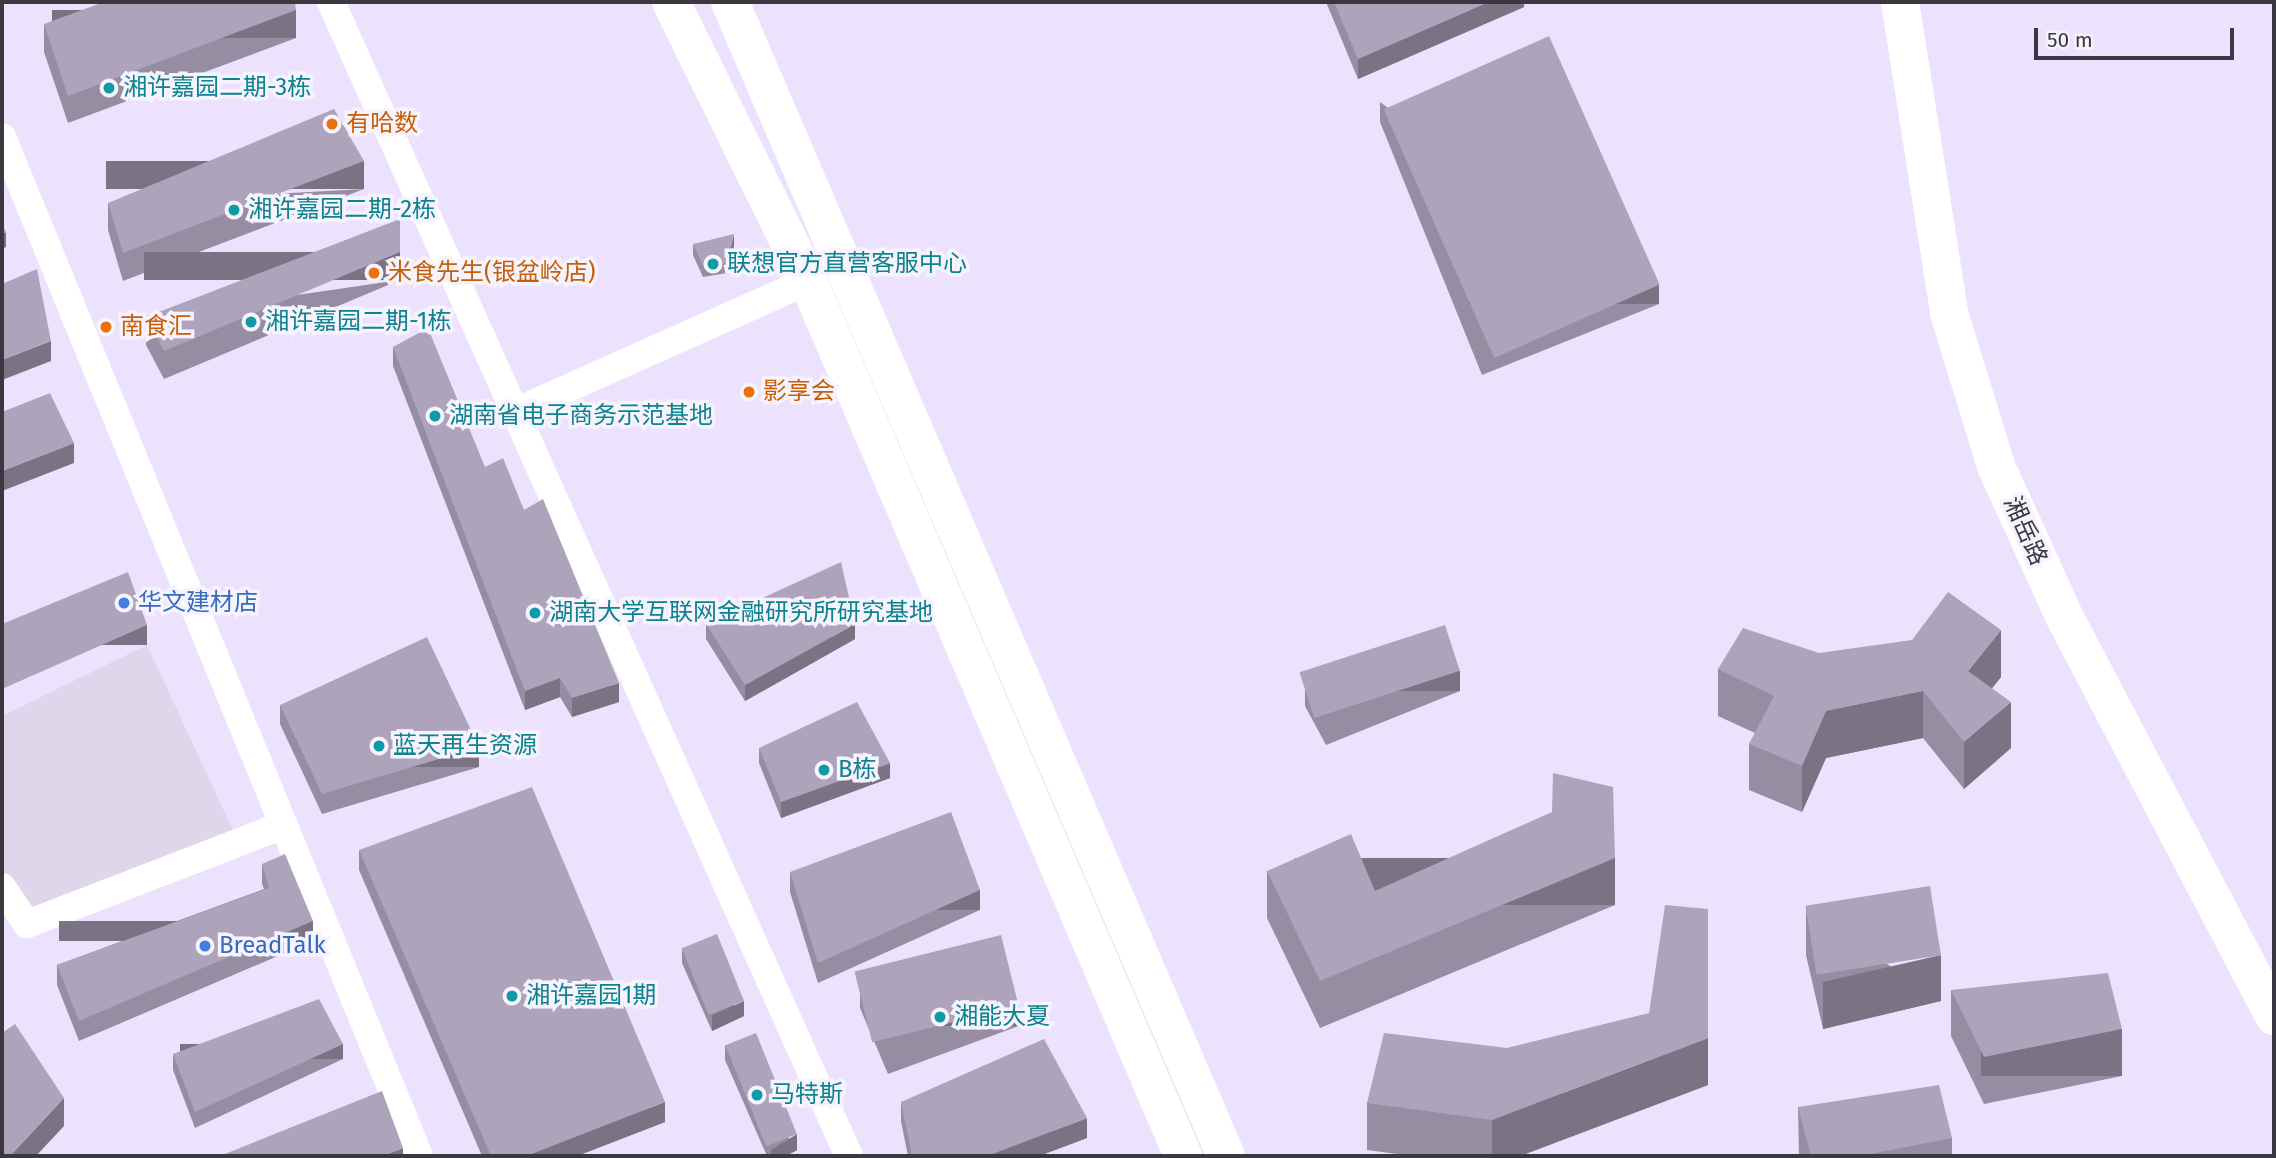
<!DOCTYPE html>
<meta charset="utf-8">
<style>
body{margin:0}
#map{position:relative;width:2276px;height:1158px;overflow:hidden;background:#ece2fd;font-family:"Fira Sans","Noto Sans SC",sans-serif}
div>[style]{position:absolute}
.industrial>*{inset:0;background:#dfd6eb}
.street>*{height:28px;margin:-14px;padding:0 14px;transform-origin:14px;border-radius:14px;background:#fff}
.secondary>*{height:38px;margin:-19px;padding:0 19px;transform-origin:19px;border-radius:19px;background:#fff}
.wall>*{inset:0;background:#958da2}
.shaded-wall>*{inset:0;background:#797384;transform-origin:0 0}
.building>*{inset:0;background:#ada4bc;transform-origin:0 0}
.dots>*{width:19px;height:19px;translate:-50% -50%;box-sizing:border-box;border:4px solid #f7f3fd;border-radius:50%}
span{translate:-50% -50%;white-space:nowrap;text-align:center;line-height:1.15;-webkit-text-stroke:7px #f7f3fd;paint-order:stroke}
.culture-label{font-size:24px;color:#0d838f}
.left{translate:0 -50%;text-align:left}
.food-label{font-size:24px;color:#c56008}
.street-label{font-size:24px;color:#3c3842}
.shop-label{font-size:24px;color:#366cbe}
.frame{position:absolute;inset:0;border:4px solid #3c3842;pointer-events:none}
.scale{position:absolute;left:2034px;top:28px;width:200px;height:32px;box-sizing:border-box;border:4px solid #3c3842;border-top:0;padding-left:9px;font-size:21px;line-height:24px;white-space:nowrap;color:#3c3842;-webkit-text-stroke:5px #f7f3fd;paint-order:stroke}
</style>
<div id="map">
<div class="industrial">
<div style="clip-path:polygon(147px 645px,236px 837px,27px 924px,2px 871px,2px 716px)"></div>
</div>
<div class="street">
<div style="left:331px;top:2px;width:1265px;rotate:65.83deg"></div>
<div style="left:2px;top:137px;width:1101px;rotate:67.74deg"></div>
<div style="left:515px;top:412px;width:321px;rotate:-24.1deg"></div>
<div style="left:2px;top:887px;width:45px;rotate:56deg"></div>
<div style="left:27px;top:924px;width:274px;rotate:-21.1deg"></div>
</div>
<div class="secondary">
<div style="left:671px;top:2px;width:311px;rotate:63.8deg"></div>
<div style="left:808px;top:281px;width:952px;rotate:66.8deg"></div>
<div style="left:730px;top:2px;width:1256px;rotate:66.74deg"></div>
<div style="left:1900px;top:2px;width:315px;rotate:81deg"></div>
<div style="left:1949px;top:313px;width:160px;rotate:72.9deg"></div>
<div style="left:1996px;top:466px;width:165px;rotate:65.6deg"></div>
<div style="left:2064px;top:616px;width:452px;rotate:62.3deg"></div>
</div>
<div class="wall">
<div style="clip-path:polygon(1326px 2px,1524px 2px,1524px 7px,1358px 79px)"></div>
<div style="clip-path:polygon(44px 24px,296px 38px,68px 123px,44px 52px)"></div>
<div style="clip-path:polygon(1380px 102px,1659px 304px,1482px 375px,1380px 122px)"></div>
<div style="clip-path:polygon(364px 189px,123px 281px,108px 230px,108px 203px)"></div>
<div style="clip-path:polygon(693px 244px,734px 245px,727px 273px,703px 277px,693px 255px)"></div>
<div style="clip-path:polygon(400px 280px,164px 379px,146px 345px,146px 317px)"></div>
<div style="clip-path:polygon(393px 347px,485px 467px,524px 510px,619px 702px,572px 717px,560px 697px,525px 710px,393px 366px)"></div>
<div style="clip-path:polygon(706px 624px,855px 639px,745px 701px,706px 639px)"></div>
<div style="clip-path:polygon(1819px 653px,2001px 677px,1992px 688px,2011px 748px,1964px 789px,1923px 738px,1826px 758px,1802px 812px,1749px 790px,1749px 744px,1755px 733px,1718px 716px,1718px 669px)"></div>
<div style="clip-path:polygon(1305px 686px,1460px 691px,1326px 745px,1305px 706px)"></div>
<div style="clip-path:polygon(280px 705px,479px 767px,322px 814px,280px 724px)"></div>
<div style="clip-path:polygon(759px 748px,890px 778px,781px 818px,759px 763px)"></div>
<div style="clip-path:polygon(359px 850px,665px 1122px,577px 1156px,482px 1156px,359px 870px)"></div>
<div style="clip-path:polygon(262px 864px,313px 941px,79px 1041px,57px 985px,57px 965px,264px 889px,262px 884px)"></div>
<div style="clip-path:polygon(1267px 871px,1375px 891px,1615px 905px,1320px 1028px,1267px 918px)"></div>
<div style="clip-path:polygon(790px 872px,980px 910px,818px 983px,790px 892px)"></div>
<div style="clip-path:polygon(1806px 908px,1941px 1001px,1823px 1029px,1806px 955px)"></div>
<div style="clip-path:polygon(682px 948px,744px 1016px,712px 1031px,682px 963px)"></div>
<div style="clip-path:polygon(860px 988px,1019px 1026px,888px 1074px,860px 1008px)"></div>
<div style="clip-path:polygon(1951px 990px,2122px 1076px,1984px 1104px,1951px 1036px)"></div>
<div style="clip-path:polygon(725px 1045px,797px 1150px,786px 1156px,767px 1156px,725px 1060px)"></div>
<div style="clip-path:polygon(173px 1054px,343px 1059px,195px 1128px,173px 1070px)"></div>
<div style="clip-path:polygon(1708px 1085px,1520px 1156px,1412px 1156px,1367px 1150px,1367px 1103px)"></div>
<div style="clip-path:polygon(901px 1102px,1087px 1138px,1039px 1156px,908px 1156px,901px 1121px)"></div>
<div style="clip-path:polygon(1798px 1107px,1952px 1138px,1952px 1156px,1799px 1156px)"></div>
</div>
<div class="shaded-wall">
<div style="clip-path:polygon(1489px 2px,1524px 2px,1524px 7px,1358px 79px,1358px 59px)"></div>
<div style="left:296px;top:10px;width:28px;height:244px;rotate:90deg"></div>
<div style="left:364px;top:161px;width:28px;height:258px;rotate:90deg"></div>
<div style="clip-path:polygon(6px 232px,6px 247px,2px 249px,2px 234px)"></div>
<div style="clip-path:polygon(734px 234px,734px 245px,727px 273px,727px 263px)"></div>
<div style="left:400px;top:252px;width:28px;height:256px;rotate:90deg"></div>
<div style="left:1659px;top:285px;width:19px;height:190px;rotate:90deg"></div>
<div style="clip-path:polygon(51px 341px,51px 361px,2px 380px,2px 360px)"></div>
<div style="clip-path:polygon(74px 443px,74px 463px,2px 491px,2px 471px)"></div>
<div style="clip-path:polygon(855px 624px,855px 639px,745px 701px,745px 685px)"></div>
<div style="left:147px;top:625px;width:20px;height:158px;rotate:90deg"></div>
<div style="clip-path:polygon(2001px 630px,2001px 677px,1968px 718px,1968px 671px)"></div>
<div style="left:1460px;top:671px;width:20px;height:144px;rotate:90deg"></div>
<div style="clip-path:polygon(560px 678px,560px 697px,525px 710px,525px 691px)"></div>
<div style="clip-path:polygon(619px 683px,619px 702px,572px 717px,572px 698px)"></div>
<div style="clip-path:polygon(1923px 691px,1923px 738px,1826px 758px,1802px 812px,1802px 766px,1826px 711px)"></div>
<div style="clip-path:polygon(2011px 702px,2011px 748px,1964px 789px,1964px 742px)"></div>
<div style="left:479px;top:747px;width:20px;height:164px;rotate:90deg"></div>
<div style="clip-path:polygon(890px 763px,890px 778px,781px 818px,781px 802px)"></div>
<div style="left:1615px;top:858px;width:47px;height:320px;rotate:90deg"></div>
<div style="left:980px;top:890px;width:20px;height:178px;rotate:90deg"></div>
<div style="left:313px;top:921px;width:20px;height:254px;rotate:90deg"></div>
<div style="clip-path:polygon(1941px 955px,1941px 1001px,1823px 1029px,1823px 982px)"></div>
<div style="clip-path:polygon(744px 1001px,744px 1016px,712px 1031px,712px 1015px)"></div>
<div style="left:1019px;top:1006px;width:20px;height:140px;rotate:90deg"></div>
<div style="left:2122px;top:1029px;width:47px;height:141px;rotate:90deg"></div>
<div style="clip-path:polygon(1708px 1038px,1708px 1085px,1520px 1156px,1492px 1156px,1492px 1120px)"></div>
<div style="left:343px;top:1044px;width:15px;height:163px;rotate:90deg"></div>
<div style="clip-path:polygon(64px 1098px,64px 1126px,36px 1156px,10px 1156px)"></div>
<div style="clip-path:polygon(665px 1102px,665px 1122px,577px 1156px,526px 1156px)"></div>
<div style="clip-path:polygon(1087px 1118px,1087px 1138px,1039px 1156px,987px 1156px)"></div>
<div style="clip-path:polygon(797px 1134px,797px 1150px,786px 1156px,771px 1156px,771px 1150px)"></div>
<div style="clip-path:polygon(403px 1148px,403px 1156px,382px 1156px)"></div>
</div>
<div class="building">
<div style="clip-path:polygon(104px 2px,295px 2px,296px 10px,68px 96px,44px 24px)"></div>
<div style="clip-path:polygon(1334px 2px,1489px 2px,1358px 59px)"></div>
<div style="left:1549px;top:36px;width:272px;height:181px;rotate:66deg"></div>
<div style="clip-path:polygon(334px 109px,364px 161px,123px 253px,108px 203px)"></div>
<div style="clip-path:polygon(400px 219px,400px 252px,164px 351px,146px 317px)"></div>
<div style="clip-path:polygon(2px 224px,6px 232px,2px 234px)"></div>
<div style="clip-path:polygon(734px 234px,727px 263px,703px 266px,693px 244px)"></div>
<div style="clip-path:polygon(37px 269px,51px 341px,2px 360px,2px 284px)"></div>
<div style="clip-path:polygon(428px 328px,485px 467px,503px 458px,524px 510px,543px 499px,619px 683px,572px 698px,560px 678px,525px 691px,393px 347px)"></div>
<div style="clip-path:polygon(50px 393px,74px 443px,2px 471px,2px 412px)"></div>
<div style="clip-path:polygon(841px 562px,855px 624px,745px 685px,706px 624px)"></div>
<div style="clip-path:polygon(128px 572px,147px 625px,2px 689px,2px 624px)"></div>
<div style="clip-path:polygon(1948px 592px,2001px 630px,1968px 671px,2011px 702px,1964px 742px,1923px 691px,1826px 711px,1802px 766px,1749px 744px,1774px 696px,1718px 669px,1743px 628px,1819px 653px,1912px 640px)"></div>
<div style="left:1445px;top:625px;width:48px;height:153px;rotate:72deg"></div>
<div style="clip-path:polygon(427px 637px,479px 747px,322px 794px,280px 705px)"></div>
<div style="clip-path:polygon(857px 702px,890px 763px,781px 802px,759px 748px)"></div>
<div style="clip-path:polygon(1553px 773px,1613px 787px,1615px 858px,1320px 981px,1267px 871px,1351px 834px,1375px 891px,1552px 812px)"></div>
<div style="clip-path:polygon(532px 787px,665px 1102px,526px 1156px,491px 1156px,359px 850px)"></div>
<div style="clip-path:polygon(951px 812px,980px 890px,818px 963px,790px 872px)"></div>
<div style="clip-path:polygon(285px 854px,313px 921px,79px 1021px,57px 965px,269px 888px,262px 864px)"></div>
<div style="left:1930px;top:886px;width:70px;height:126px;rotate:81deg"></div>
<div style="clip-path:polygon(1665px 905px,1708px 909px,1708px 1038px,1492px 1120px,1367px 1103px,1384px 1033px,1507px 1048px,1649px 1013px)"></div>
<div style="left:717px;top:934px;width:72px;height:38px;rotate:68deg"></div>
<div style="left:1001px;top:935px;width:73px;height:151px;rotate:76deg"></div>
<div style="clip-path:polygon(2108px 973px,2122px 1029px,1984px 1057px,1951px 990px)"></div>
<div style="clip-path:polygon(319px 999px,343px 1044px,195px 1112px,173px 1054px)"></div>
<div style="clip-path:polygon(15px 1024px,64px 1098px,10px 1156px,2px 1156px,2px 1033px)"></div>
<div style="left:756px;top:1033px;width:109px;height:33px;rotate:68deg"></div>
<div style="clip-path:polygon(1044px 1039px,1087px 1118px,987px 1156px,912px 1156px,901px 1102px)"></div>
<div style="clip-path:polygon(1939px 1085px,1952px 1138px,1860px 1156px,1811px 1156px,1798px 1107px)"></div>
<div style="clip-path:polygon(382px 1091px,403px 1148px,382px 1156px,226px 1156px,225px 1154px)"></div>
</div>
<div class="dots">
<div style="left:109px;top:88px;background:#0f9aa8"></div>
<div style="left:332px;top:124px;background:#e8710a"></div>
<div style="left:234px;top:210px;background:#0f9aa8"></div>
<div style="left:713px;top:264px;background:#0f9aa8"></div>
<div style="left:374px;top:273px;background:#e8710a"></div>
<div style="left:251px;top:322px;background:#0f9aa8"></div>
<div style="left:106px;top:327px;background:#e8710a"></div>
<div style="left:749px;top:392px;background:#e8710a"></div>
<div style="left:435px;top:416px;background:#0f9aa8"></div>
<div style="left:124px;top:603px;background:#3f7fe0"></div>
<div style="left:535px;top:613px;background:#0f9aa8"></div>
<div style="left:379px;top:746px;background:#0f9aa8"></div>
<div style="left:824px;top:770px;background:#0f9aa8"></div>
<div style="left:205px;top:946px;background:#3f7fe0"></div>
<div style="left:512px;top:996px;background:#0f9aa8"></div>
<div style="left:940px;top:1017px;background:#0f9aa8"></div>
<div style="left:757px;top:1095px;background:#0f9aa8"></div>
</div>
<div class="culture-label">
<span class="left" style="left:123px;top:88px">湘许嘉园二期-3栋</span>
<span class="left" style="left:248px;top:210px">湘许嘉园二期-2栋</span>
<span class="left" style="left:727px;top:264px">联想官方直营客服中心</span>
<span class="left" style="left:265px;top:322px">湘许嘉园二期-1栋</span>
<span class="left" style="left:449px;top:416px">湖南省电子商务示范基地</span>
<span class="left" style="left:549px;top:613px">湖南大学互联网金融研究所研究基地</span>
<span class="left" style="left:393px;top:746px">蓝天再生资源</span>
<span class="left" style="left:838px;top:770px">B栋</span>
<span class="left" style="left:526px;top:996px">湘许嘉园1期</span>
<span class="left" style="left:954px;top:1017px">湘能大夏</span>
<span class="left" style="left:771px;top:1095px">马特斯</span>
</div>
<div class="food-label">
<span class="left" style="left:346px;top:124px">有哈数</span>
<span class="left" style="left:388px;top:273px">米食先生(银盆岭店)</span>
<span class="left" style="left:120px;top:327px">南食汇</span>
<span class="left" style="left:763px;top:392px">影享会</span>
</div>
<div class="street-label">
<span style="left:2025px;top:531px;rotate:66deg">湘岳路</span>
</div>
<div class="shop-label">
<span class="left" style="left:138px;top:603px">华文建材店</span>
<span class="left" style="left:219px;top:946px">BreadTalk</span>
</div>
<div class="frame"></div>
<div class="scale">50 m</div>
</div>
